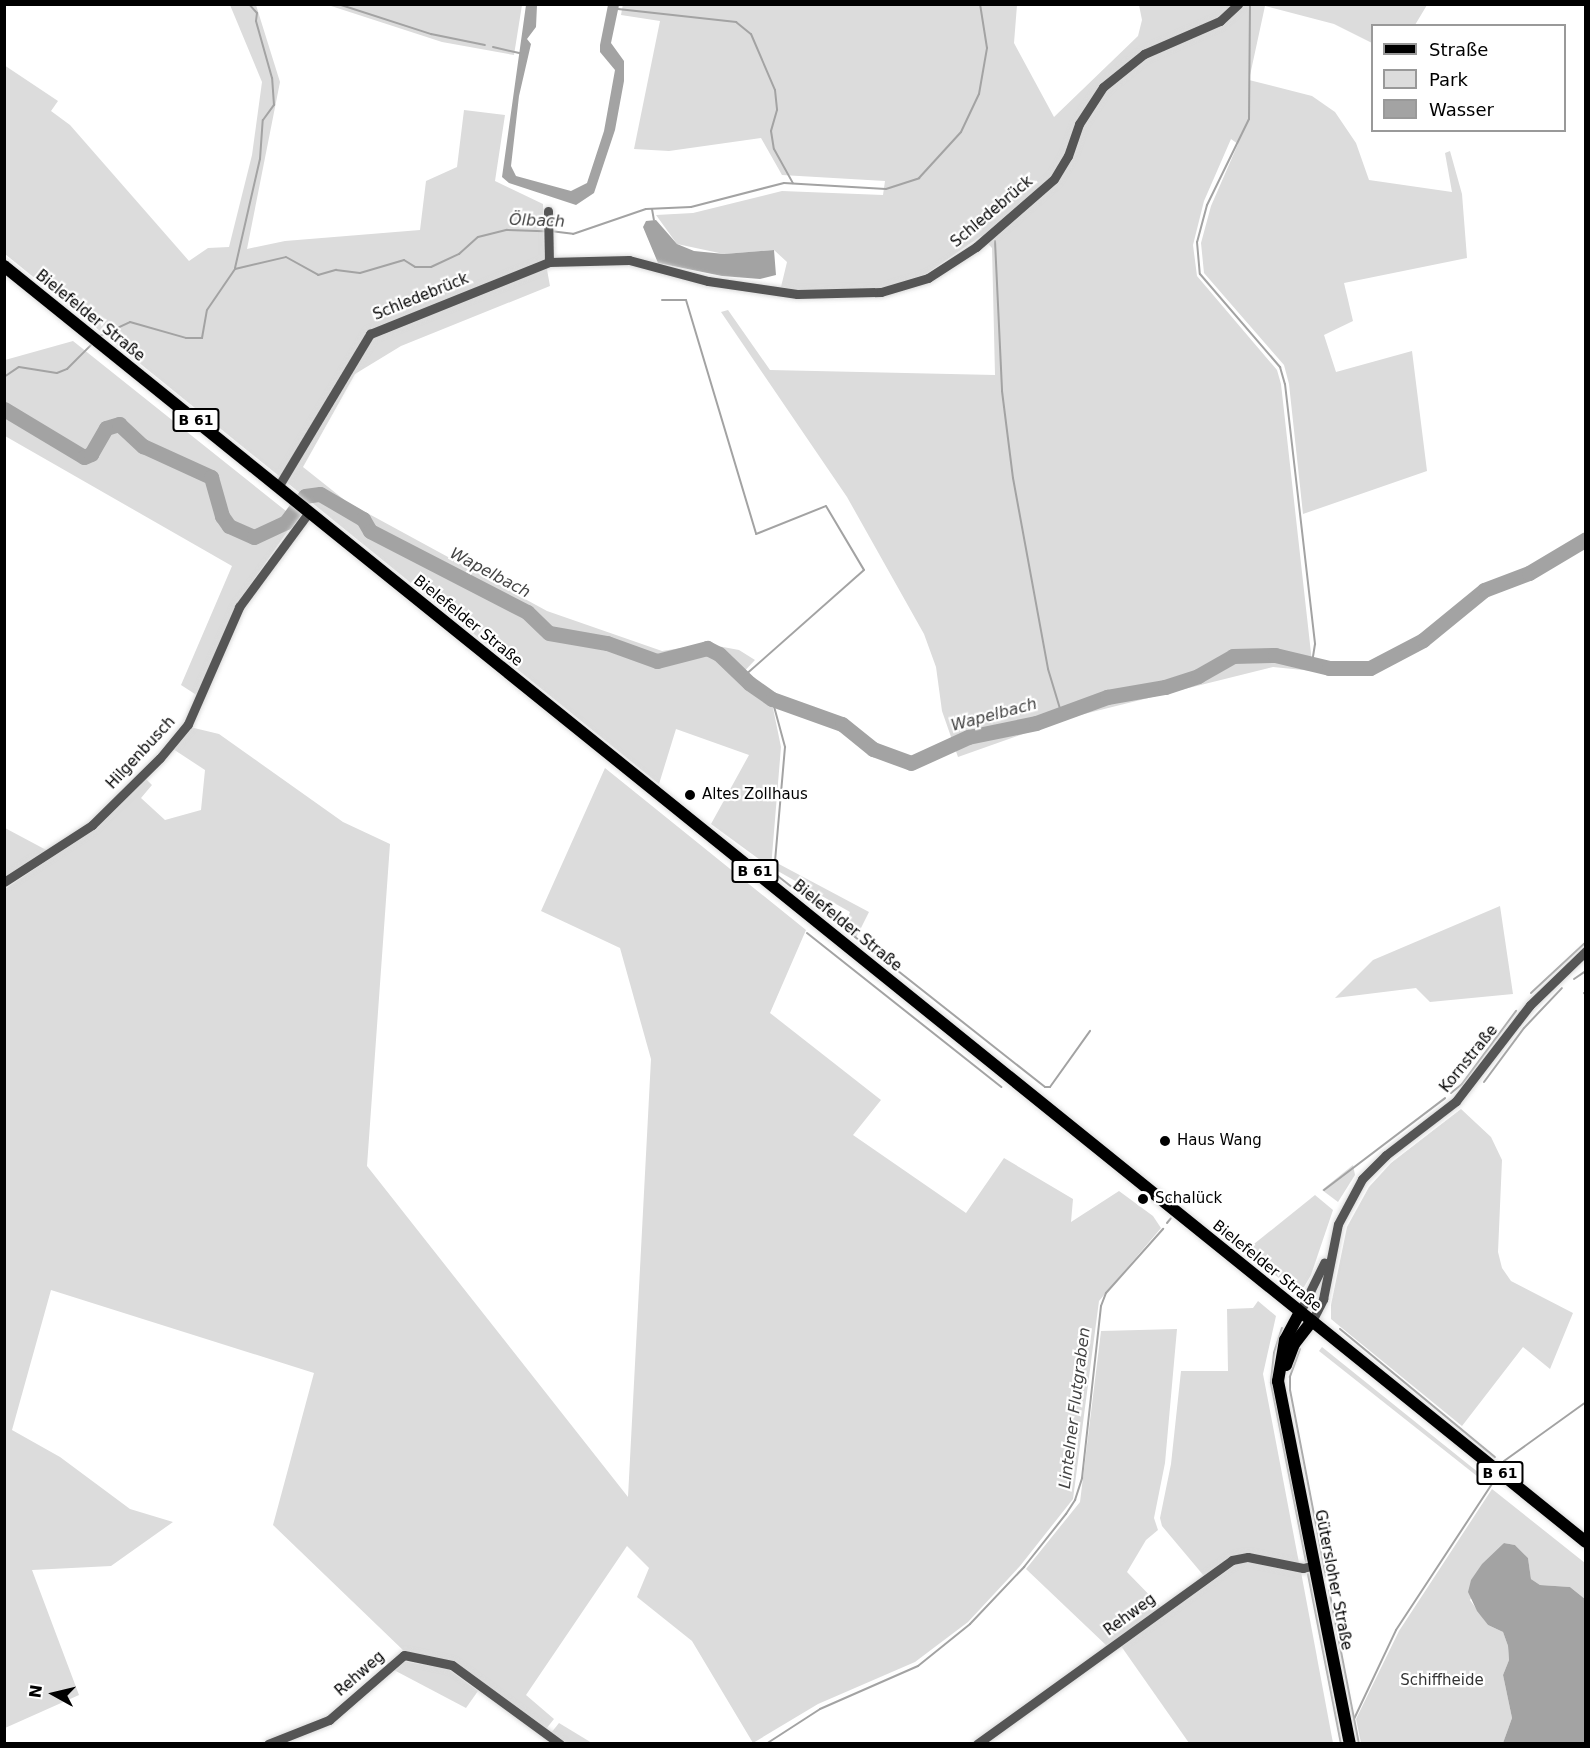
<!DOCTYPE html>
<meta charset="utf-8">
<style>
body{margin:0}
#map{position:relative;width:1590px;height:1748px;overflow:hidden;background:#fff;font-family:"DejaVu Sans",sans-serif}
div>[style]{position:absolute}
.green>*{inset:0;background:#dcdcdc}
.water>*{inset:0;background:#a3a3a3}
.stream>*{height:2px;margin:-1px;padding:0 1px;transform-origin:1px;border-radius:1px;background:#a3a3a3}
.river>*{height:15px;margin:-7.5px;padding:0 7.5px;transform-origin:7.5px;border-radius:7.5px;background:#a3a3a3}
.roads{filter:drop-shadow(0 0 2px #dbdbdb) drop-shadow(0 0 2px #dbdbdb)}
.minor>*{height:9px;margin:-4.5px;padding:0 4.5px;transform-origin:4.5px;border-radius:4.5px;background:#555}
.major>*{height:12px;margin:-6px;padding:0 6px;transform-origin:6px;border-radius:6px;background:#000}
.dots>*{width:16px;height:16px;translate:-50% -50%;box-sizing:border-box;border:3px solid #fff;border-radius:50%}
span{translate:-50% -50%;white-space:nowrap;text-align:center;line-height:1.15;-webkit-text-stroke:4.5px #fff;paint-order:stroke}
.shield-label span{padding:2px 4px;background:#fff;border:2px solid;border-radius:4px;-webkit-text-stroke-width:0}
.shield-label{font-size:14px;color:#000;font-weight:700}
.street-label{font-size:15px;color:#000}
.poi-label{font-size:15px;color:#000}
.left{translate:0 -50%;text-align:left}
.park-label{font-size:15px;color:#333}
.water-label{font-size:16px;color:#444;font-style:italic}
.frame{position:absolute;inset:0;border:6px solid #000;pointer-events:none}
.legend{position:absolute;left:1371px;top:24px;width:195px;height:108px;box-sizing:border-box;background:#fff;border:2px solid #999;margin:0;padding:8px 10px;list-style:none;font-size:18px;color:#000}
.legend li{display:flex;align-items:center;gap:12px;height:30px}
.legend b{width:30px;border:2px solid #999}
.north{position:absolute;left:24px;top:1664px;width:60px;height:60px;-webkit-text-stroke:4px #fff;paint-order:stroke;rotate:278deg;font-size:16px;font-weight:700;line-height:24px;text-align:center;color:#000}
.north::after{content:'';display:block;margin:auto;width:21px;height:27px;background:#000;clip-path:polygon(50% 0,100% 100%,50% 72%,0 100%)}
</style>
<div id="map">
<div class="green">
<div style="clip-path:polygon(623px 4px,1017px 5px,1014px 43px,1054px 117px,1138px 36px,1142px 20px,1139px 5px,1427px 5px,1415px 25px,1372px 26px,1372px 43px,1334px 24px,1265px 6px,1249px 80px,1312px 96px,1335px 112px,1356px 143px,1369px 180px,1452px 192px,1445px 153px,1450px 151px,1462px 194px,1467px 258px,1344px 283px,1353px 321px,1324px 335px,1336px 372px,1412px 351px,1427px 471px,1303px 514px,1289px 384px,1284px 365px,1204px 273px,1201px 243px,1211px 206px,1238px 144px,1231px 139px,1204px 201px,1193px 245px,1197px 276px,1277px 370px,1281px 384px,1313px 671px,1273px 667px,1068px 718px,958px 757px,942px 711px,936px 667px,924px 634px,847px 497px,721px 312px,728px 310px,770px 370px,995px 375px,992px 248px,981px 236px,926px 274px,882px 288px,798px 290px,781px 287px,787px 262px,774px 250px,724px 254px,677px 244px,656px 215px,693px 213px,782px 191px,883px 195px,885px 181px,782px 175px,761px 138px,669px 151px,634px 149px,660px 21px,621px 15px)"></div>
<div style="clip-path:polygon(230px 5px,256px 5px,280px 82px,247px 249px,285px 241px,420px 230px,426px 181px,457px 167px,464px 110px,505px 115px,495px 181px,543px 204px,544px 253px,550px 286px,401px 346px,355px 374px,303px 467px,347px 502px,547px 611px,662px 651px,707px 644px,739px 650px,755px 660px,737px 679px,773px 708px,781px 747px,771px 868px,711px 824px,749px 755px,676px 729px,659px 784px,5px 254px,4px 65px,58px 101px,51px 111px,70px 125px,189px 261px,208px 248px,229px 247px,252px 155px,262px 82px)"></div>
<div style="clip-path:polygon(328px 5px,522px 5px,514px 55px,442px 42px)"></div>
<div style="clip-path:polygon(73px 341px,296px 519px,236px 605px,198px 696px,181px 685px,232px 566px,5px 436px,5px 360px)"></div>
<div style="clip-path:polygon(190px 727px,219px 734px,343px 822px,390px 844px,367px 1166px,628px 1497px,651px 1059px,620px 948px,541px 911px,605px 768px,806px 930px,770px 1013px,881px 1100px,853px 1135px,966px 1213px,1004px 1158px,1073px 1199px,1071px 1222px,1119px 1191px,1153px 1216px,1161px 1228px,1099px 1301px,1073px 1499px,1020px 1566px,968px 1622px,915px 1662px,818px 1704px,753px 1743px,692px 1641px,637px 1597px,649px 1568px,627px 1546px,526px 1695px,554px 1719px,546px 1729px,440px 1658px,405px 1652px,273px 1525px,314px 1373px,51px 1290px,12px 1430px,60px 1457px,130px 1509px,173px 1522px,111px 1566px,32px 1570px,79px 1695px,5px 1728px,5px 889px,95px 828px,145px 778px,152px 785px,141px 798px,165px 820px,201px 810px,205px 770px,173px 749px)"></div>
<div style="clip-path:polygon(5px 828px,50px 852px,5px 878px)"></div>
<div style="clip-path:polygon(777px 863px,869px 912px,856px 938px,844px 928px,850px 912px,776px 870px)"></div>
<div style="clip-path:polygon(1500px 906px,1513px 994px,1430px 1002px,1416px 988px,1335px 998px,1373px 960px)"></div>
<div style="clip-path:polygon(1461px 1109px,1491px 1137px,1502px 1160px,1498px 1252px,1502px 1268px,1511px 1281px,1573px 1313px,1550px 1369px,1523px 1347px,1462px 1426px,1337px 1324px,1331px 1319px,1331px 1305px,1347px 1227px,1369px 1187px,1391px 1163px)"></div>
<div style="clip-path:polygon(1353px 1165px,1355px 1175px,1338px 1202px,1322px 1190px)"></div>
<div style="clip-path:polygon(1315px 1195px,1333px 1210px,1311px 1275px,1304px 1287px,1295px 1290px,1244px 1252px)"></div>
<div style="clip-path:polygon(1258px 1301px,1276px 1316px,1263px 1374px,1299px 1563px,1249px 1554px,1204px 1576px,1162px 1526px,1160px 1518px,1171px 1464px,1181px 1371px,1228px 1371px,1227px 1309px,1253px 1308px)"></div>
<div style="clip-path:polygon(1177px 1329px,1165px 1463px,1154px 1518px,1158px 1530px,1146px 1540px,1127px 1572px,1161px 1607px,1107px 1646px,1026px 1569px,1080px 1502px,1101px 1331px)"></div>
<div style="clip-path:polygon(1322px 1347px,1489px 1481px,1487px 1484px,1319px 1351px)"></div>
<div style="clip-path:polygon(1492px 1489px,1585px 1563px,1585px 1599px,1570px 1587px,1540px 1585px,1531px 1579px,1528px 1558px,1515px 1545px,1504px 1543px,1470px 1600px,1488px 1625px,1503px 1632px,1508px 1646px,1509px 1660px,1503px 1675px,1512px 1718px,1503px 1743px,1361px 1743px,1356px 1719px,1399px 1631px)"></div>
<div style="clip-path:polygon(1248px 1561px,1301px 1572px,1333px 1743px,1189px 1743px,1121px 1646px,1235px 1565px)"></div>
<div style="clip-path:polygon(402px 1661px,448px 1669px,478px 1691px,466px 1708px,392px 1669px)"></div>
<div style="clip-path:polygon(559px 1723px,592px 1743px,566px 1743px,551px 1733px)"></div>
</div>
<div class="water">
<div style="clip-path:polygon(526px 5px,537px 5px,536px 27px,527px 39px,531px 44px,519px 96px,511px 166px,516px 176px,571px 191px,587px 183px,604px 131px,615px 70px,600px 52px,600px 45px,608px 5px,619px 5px,611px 43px,624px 61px,624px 81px,615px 130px,594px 193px,576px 205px,509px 183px,502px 177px)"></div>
<div style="clip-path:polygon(656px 220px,677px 244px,694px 251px,724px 254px,774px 250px,776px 275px,760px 279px,722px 276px,658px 263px,643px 227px,646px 221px)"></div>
<div style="clip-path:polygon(1504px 1543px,1515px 1545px,1528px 1558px,1531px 1579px,1540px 1585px,1570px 1587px,1585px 1599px,1585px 1743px,1503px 1743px,1512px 1718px,1503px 1675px,1509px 1660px,1508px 1646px,1503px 1632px,1488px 1625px,1477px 1611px,1468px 1592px,1471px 1580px,1482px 1564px)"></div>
</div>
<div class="stream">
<div style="left:338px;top:4px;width:98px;rotate:17.9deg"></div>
<div style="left:431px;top:34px;width:55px;rotate:11.5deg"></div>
<div style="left:614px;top:4px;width:6px;rotate:51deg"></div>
<div style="left:618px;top:9px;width:119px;rotate:6.3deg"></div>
<div style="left:736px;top:22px;width:19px;rotate:39deg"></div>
<div style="left:751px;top:34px;width:61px;rotate:66.8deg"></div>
<div style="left:775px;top:90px;width:20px;rotate:84deg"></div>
<div style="left:777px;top:110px;width:22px;rotate:106deg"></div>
<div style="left:771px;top:131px;width:18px;rotate:81deg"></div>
<div style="left:774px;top:149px;width:39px;rotate:61deg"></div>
<div style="left:1250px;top:4px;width:115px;rotate:90.5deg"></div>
<div style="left:1249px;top:119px;width:96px;rotate:116deg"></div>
<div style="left:1207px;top:205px;width:38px;rotate:105deg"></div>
<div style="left:1197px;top:242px;width:32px;rotate:85deg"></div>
<div style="left:1200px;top:274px;width:123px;rotate:49.3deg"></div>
<div style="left:1280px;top:367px;width:18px;rotate:74deg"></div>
<div style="left:1285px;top:384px;width:262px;rotate:83.4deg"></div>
<div style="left:1315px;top:644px;width:18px;rotate:99deg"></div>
<div style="left:493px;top:47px;width:28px;rotate:13deg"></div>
<div style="left:652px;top:209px;width:11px;rotate:80deg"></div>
<div style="left:550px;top:231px;width:23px;rotate:7deg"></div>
<div style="left:573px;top:234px;width:77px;rotate:-18.9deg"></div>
<div style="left:646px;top:209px;width:45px;rotate:-2.5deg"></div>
<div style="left:691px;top:207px;width:96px;rotate:-14.5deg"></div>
<div style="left:784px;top:183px;width:102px;rotate:3.4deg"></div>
<div style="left:886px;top:189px;width:35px;rotate:-18deg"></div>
<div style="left:919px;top:178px;width:62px;rotate:-47.6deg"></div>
<div style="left:961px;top:132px;width:42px;rotate:-64.7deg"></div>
<div style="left:979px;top:94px;width:47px;rotate:-80.1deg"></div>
<div style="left:987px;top:48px;width:45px;rotate:-99deg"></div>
<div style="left:995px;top:241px;width:150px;rotate:87.3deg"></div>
<div style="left:1002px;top:391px;width:88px;rotate:82.8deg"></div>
<div style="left:1013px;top:478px;width:194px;rotate:79.6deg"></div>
<div style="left:1048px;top:669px;width:45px;rotate:73.2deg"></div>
<div style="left:235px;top:268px;width:112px;rotate:-77.1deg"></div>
<div style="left:260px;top:159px;width:39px;rotate:-86deg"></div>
<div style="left:263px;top:120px;width:19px;rotate:-54deg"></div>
<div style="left:274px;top:105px;width:27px;rotate:-94deg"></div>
<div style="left:272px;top:78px;width:59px;rotate:-105.7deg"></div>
<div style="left:256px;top:21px;width:8px;rotate:-83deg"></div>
<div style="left:257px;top:13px;width:12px;rotate:-132deg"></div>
<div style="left:662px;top:300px;width:24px"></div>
<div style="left:686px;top:300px;width:244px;rotate:73.3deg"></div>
<div style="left:756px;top:534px;width:75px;rotate:-21.8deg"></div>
<div style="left:826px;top:506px;width:74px;rotate:59.3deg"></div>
<div style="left:864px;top:570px;width:162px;rotate:138.5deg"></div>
<div style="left:100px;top:336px;width:33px;rotate:-25deg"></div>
<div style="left:130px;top:322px;width:58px;rotate:15.9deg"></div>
<div style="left:186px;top:338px;width:16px"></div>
<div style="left:202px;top:338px;width:28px;rotate:-80deg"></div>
<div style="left:207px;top:310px;width:50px;rotate:-55.7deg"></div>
<div style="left:235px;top:269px;width:52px;rotate:-13.2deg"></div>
<div style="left:286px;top:257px;width:37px;rotate:29deg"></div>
<div style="left:318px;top:275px;width:19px;rotate:-16deg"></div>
<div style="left:336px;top:270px;width:24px;rotate:7deg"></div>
<div style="left:360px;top:273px;width:46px;rotate:-16.5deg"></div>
<div style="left:404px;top:260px;width:13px;rotate:32deg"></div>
<div style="left:415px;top:267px;width:16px"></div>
<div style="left:431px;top:267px;width:31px;rotate:-25deg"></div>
<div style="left:459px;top:254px;width:25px;rotate:-42deg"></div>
<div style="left:478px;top:237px;width:30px;rotate:-14deg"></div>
<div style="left:507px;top:230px;width:37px;rotate:2deg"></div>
<div style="left:4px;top:377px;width:18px;rotate:-34deg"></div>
<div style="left:19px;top:367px;width:38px;rotate:9deg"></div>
<div style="left:57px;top:373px;width:11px;rotate:-22deg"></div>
<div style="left:67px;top:369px;width:38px;rotate:-45deg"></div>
<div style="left:772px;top:699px;width:50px;rotate:74.8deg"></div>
<div style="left:785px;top:747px;width:126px;rotate:95deg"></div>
<div style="left:774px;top:873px;width:345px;rotate:38.3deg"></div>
<div style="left:1045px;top:1087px;width:5px"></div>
<div style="left:1050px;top:1087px;width:69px;rotate:-54.5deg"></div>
<div style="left:807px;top:933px;width:248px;rotate:38.4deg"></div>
<div style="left:1574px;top:979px;width:14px;rotate:-34deg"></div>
<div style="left:1531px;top:993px;width:75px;rotate:-42.8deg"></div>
<div style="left:1584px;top:993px;width:3px;rotate:45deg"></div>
<div style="left:1484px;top:1082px;width:67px;rotate:-53.5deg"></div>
<div style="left:1524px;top:1028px;width:55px;rotate:-46.5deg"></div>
<div style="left:1451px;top:1093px;width:14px;rotate:-39deg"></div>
<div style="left:1462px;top:1084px;width:91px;rotate:-53.5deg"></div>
<div style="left:1324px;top:1190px;width:152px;rotate:-37.2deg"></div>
<div style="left:1167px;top:1223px;width:6px;rotate:-51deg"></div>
<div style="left:1282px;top:1328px;width:26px;rotate:108deg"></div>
<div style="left:1274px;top:1353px;width:30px;rotate:96deg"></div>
<div style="left:1271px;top:1383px;width:182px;rotate:78.9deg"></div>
<div style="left:1340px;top:1329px;width:201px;rotate:39.6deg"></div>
<div style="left:1300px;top:1349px;width:30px;rotate:110deg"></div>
<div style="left:1290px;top:1377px;width:13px;rotate:90deg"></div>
<div style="left:1290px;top:1390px;width:190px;rotate:79.1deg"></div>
<div style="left:1504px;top:1461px;width:101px;rotate:-35.7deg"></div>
<div style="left:1308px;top:1574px;width:173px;rotate:79deg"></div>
<div style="left:1329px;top:1590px;width:157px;rotate:79deg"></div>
<div style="left:1019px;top:1719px;width:33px;rotate:-35deg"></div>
<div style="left:1354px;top:1719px;width:98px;rotate:-64.7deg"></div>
<div style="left:1396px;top:1630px;width:175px;rotate:-56.7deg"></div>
<div style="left:766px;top:1744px;width:64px;rotate:-32.9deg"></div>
<div style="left:820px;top:1709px;width:107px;rotate:-23.7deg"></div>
<div style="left:918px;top:1666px;width:67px;rotate:-38.9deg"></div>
<div style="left:970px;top:1624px;width:79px;rotate:-46.5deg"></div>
<div style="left:1024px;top:1567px;width:68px;rotate:-51.6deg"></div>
<div style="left:1066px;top:1514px;width:17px;rotate:-57deg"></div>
<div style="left:1075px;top:1500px;width:23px;rotate:-72deg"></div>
<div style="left:1082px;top:1478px;width:173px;rotate:-83.7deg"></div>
<div style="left:1101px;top:1306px;width:14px;rotate:-69deg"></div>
<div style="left:1106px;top:1293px;width:86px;rotate:-48.3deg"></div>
</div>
<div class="river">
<div style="left:4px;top:409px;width:93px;rotate:31deg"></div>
<div style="left:84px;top:457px;width:8px;rotate:-23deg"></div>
<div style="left:91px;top:454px;width:30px;rotate:-60deg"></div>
<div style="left:106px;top:428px;width:14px;rotate:-17deg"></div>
<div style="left:119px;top:424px;width:33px;rotate:43deg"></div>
<div style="left:143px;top:446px;width:75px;rotate:24.5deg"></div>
<div style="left:211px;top:477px;width:41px;rotate:74.2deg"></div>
<div style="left:222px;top:516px;width:12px;rotate:55deg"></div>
<div style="left:229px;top:526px;width:27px;rotate:24deg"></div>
<div style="left:254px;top:537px;width:35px;rotate:-25deg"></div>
<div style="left:286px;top:522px;width:32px;rotate:-54deg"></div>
<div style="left:305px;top:496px;width:15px;rotate:-8deg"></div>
<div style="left:320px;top:494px;width:50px;rotate:30.2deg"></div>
<div style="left:363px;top:519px;width:14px;rotate:60deg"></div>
<div style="left:370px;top:531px;width:177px;rotate:27.3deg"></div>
<div style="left:527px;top:612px;width:30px;rotate:44deg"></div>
<div style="left:549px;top:633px;width:59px;rotate:9.8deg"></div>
<div style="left:607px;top:643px;width:53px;rotate:19.8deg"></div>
<div style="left:657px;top:661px;width:52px;rotate:-14.6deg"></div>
<div style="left:707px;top:648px;width:13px;rotate:27deg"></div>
<div style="left:719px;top:654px;width:42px;rotate:44deg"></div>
<div style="left:749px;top:683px;width:28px;rotate:35deg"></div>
<div style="left:772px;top:699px;width:74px;rotate:19.7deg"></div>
<div style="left:842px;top:724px;width:40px;rotate:39deg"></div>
<div style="left:873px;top:749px;width:40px;rotate:20.2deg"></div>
<div style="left:911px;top:763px;width:63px;rotate:-24.5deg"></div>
<div style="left:968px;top:737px;width:69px;rotate:-11.6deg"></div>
<div style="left:1036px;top:723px;width:76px;rotate:-20.1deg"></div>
<div style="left:1107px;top:697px;width:59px;rotate:-9.8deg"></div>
<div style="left:1165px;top:687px;width:35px;rotate:-18deg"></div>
<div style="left:1198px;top:676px;width:40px;rotate:-29.7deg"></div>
<div style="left:1233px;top:656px;width:42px;rotate:-1.4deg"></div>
<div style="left:1275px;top:655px;width:56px;rotate:13.5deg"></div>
<div style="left:1329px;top:668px;width:41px"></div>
<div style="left:1370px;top:668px;width:60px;rotate:-27.8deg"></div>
<div style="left:1423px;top:640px;width:79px;rotate:-39.3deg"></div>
<div style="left:1484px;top:590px;width:48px;rotate:-20.7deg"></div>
<div style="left:1529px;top:573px;width:66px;rotate:-30.8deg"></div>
</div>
<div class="roads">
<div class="minor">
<div style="left:548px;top:211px;width:51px;rotate:88.9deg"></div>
<div style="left:278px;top:487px;width:179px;rotate:-59deg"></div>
<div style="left:370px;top:334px;width:193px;rotate:-21.9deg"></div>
<div style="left:549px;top:262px;width:80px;rotate:-1.4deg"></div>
<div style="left:629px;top:260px;width:82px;rotate:14.9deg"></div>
<div style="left:708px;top:281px;width:90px;rotate:8.3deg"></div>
<div style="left:797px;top:294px;width:84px;rotate:-1.4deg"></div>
<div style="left:881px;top:292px;width:49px;rotate:-16.6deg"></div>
<div style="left:928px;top:278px;width:57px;rotate:-32.9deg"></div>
<div style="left:976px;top:247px;width:103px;rotate:-41.1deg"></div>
<div style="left:1054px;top:179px;width:27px;rotate:-59deg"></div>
<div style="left:1068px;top:156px;width:34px;rotate:-71deg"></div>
<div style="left:1079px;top:124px;width:44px;rotate:-57deg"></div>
<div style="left:1103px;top:87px;width:53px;rotate:-38.8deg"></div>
<div style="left:1144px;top:54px;width:83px;rotate:-23.5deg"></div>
<div style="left:1220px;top:21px;width:25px;rotate:-43deg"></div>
<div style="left:4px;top:882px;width:105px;rotate:-32.9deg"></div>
<div style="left:92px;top:825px;width:95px;rotate:-44.6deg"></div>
<div style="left:160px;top:758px;width:44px;rotate:-50.5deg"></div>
<div style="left:188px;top:724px;width:128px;rotate:-66.4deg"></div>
<div style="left:239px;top:607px;width:118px;rotate:-53.6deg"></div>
<div style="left:1300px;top:1312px;width:55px;rotate:-63.9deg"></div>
<div style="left:1312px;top:1321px;width:25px;rotate:-63deg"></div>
<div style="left:1323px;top:1299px;width:76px;rotate:-78.7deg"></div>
<div style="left:1338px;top:1224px;width:51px;rotate:-61.9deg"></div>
<div style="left:1362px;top:1179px;width:34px;rotate:-45deg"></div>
<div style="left:1386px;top:1155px;width:88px;rotate:-37.6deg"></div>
<div style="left:1456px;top:1101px;width:121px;rotate:-52.4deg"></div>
<div style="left:1530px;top:1005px;width:78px;rotate:-44deg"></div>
<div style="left:268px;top:1744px;width:66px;rotate:-21.5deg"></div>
<div style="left:329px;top:1720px;width:99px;rotate:-40.9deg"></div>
<div style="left:404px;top:1655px;width:49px;rotate:11.8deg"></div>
<div style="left:452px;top:1665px;width:134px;rotate:36.2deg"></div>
<div style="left:977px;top:1744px;width:314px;rotate:-35.8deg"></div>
<div style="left:1232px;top:1560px;width:16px;rotate:-11deg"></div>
<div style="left:1248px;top:1557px;width:56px;rotate:11.3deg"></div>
<div style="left:1303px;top:1568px;width:12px;rotate:-14deg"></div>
</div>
<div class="major">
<div style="left:4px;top:266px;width:2032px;rotate:38.89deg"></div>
<div style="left:1300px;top:1312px;width:32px;rotate:118deg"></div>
<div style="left:1285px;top:1340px;width:42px;rotate:99.7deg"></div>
<div style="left:1278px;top:1381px;width:370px;rotate:78.8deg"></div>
<div style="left:1286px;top:1365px;width:22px;rotate:-69deg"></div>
<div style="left:1294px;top:1344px;width:29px;rotate:-52deg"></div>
</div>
</div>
<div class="dots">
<div style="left:690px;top:795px;background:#000"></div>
<div style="left:1165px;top:1141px;background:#000"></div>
<div style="left:1143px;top:1199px;background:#000"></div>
</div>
<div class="shield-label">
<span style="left:196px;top:420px">B 61</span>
<span style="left:755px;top:871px">B 61</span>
<span style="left:1500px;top:1473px">B 61</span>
</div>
<div class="street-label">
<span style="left:992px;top:212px;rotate:-40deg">Schledebrück</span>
<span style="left:421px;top:297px;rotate:-22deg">Schledebrück</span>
<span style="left:90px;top:316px;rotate:39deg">Bielefelder Straße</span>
<span style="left:468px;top:621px;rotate:39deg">Bielefelder Straße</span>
<span style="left:141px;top:753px;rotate:-47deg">Hilgenbusch</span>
<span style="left:847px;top:926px;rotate:39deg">Bielefelder Straße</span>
<span style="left:1469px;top:1059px;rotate:-51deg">Kornstraße</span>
<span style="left:1267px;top:1266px;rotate:39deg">Bielefelder Straße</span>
<span style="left:1333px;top:1580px;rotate:79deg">Gütersloher Straße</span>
<span style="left:1130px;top:1615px;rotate:-36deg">Rehweg</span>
<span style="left:360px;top:1674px;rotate:-41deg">Rehweg</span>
</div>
<div class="poi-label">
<span class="left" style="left:702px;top:795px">Altes Zollhaus</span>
<span class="left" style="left:1177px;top:1141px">Haus Wang</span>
<span class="left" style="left:1155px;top:1199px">Schalück</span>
</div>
<div class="park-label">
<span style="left:1442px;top:1681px">Schiffheide</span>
</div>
<div class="water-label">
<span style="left:537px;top:221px;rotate:2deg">Ölbach</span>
<span style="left:490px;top:573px;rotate:28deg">Wapelbach</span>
<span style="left:994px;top:715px;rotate:-15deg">Wapelbach</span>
<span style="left:1075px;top:1408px;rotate:-83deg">Lintelner Flutgraben</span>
</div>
<div class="frame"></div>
<ul class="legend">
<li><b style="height:8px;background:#000"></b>Straße</li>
<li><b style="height:16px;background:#dcdcdc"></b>Park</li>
<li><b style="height:16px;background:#a3a3a3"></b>Wasser</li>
</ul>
<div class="north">N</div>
</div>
